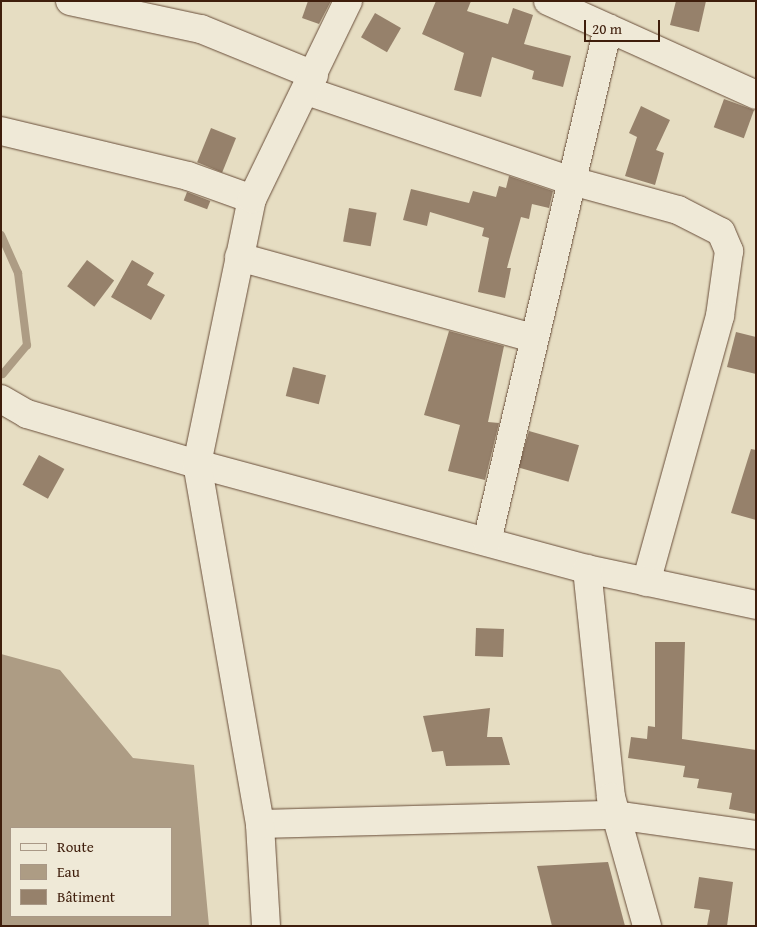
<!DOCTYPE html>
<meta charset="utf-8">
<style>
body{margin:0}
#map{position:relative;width:757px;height:927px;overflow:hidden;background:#e6ddc2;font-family:"Gentium Book Plus",serif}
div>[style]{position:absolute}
.water>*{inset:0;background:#ad9c84}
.stream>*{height:8px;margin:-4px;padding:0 4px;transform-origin:4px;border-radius:4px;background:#ad9c84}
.building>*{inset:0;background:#96816b;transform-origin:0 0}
.roads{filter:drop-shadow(0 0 1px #694e3a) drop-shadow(0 0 1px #694e3a)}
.minor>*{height:28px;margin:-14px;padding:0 14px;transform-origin:14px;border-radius:14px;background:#efe9d7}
span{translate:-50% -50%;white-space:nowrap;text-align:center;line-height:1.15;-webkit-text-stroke:5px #efe9d7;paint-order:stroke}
.frame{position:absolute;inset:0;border:2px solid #3f1e0c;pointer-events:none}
.legend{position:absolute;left:10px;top:827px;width:162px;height:90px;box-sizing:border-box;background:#efe9d7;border:1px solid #a99886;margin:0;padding:6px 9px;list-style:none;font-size:15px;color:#3f1e0c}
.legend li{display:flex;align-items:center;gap:10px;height:25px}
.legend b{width:25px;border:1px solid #a99886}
.scale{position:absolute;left:584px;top:20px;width:76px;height:22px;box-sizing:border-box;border:2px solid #3f1e0c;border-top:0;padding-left:6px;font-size:15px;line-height:18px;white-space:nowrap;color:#3f1e0c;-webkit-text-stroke:4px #efe9d7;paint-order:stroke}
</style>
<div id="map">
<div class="water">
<div style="clip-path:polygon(evenodd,1px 654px,60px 670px,133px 758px,194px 765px,209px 926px,1px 926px,1px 654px,11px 828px,171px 828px,171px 916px,11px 916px,11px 828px)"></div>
</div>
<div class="stream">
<div style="left:1px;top:235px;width:42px;rotate:65.9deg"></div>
<div style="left:18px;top:273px;width:73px;rotate:82.9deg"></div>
<div style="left:27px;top:345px;width:38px;rotate:130deg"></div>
</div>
<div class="building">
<div style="clip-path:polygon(308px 1px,331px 1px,319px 24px,302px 18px)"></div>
<div style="clip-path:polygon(436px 1px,471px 1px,467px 11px,508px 24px,513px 8px,533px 15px,524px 44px,571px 56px,563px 87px,532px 79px,534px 71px,492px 57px,481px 97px,454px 90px,464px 53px,422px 34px)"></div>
<div style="clip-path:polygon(676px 1px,706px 1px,699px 32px,670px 25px)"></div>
<div style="left:375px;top:13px;width:30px;height:28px;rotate:30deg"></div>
<div style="left:724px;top:99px;width:32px;height:30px;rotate:20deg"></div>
<div style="clip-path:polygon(641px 106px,670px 120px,656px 150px,664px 153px,655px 185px,625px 176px,637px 137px,629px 133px)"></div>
<div style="left:211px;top:128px;width:27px;height:37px;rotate:22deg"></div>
<div style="clip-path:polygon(509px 176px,553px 191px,549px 208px,532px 204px,529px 219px,521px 217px,507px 268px,511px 268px,505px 298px,478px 292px,489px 238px,482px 236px,484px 228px,430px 212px,427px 226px,403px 220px,411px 189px,469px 203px,473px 191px,496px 197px,499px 186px,506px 188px)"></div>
<div style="left:187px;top:192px;width:25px;height:9px;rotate:21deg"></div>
<div style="left:349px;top:208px;width:28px;height:34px;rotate:10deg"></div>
<div style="left:87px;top:260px;width:34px;height:33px;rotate:37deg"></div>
<div style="clip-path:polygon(132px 260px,154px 273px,147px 285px,165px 295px,151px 320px,111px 297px)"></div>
<div style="clip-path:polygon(449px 331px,504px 346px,488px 422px,499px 423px,485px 480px,448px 471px,460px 425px,424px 415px)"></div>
<div style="clip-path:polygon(736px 332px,756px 337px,756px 374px,727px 367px)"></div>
<div style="left:293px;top:367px;width:34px;height:30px;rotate:14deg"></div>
<div style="left:529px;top:431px;width:52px;height:38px;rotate:16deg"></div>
<div style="clip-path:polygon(751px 449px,756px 450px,756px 520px,731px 513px)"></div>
<div style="left:39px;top:455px;width:29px;height:34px;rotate:29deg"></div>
<div style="left:476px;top:628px;width:28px;height:28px;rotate:2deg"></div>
<div style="clip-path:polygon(655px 642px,685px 642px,682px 739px,756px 750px,756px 814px,729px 809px,732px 793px,697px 788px,699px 779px,683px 777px,685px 766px,628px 758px,631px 737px,647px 739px,648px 726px,655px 727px)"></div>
<div style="clip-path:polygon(490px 708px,487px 737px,502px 737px,510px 765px,446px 766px,443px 751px,432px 752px,423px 716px)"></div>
<div style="clip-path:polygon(608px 862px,625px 926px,552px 926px,537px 866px)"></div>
<div style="clip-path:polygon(699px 877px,733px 882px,727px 926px,707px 926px,710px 910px,694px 908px)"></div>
</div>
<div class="roads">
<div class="minor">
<div style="left:70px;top:1px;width:134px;rotate:12.1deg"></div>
<div style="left:201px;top:29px;width:122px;rotate:22.2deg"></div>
<div style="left:548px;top:1px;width:228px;rotate:24.3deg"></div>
<div style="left:307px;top:91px;width:280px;rotate:18.8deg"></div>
<div style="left:572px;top:181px;width:110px;rotate:15.3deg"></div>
<div style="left:678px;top:210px;width:48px;rotate:27.1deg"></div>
<div style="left:721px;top:232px;width:21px;rotate:67deg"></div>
<div style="left:729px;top:251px;width:66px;rotate:97.9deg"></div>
<div style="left:720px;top:316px;width:276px;rotate:105.5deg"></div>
<div style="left:1px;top:131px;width:192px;rotate:13.5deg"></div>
<div style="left:188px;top:176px;width:68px;rotate:19.8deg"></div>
<div style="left:239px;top:257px;width:306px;rotate:15.4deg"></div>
<div style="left:1px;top:399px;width:30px;rotate:30deg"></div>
<div style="left:27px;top:414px;width:177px;rotate:16.4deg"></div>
<div style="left:197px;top:464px;width:404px;rotate:15.1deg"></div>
<div style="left:587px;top:569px;width:173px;rotate:12deg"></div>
<div style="left:487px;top:541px;width:527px;rotate:-76.73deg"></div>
<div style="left:587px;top:569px;width:229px;rotate:84deg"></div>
<div style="left:611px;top:797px;width:134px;rotate:74.4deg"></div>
<div style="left:260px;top:824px;width:355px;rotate:-1.5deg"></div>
<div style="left:615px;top:815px;width:142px;rotate:8.1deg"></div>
<div style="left:266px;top:926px;width:102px;rotate:-93.4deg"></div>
<div style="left:260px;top:824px;width:365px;rotate:-99.9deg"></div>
<div style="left:197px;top:464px;width:271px;rotate:-78.3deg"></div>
<div style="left:252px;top:199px;width:220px;rotate:-64.1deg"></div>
</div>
</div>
<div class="frame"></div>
<ul class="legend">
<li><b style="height:6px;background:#efe9d7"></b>Route</li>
<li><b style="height:14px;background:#ad9c84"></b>Eau</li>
<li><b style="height:14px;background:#96816b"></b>Bâtiment</li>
</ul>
<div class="scale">20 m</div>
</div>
